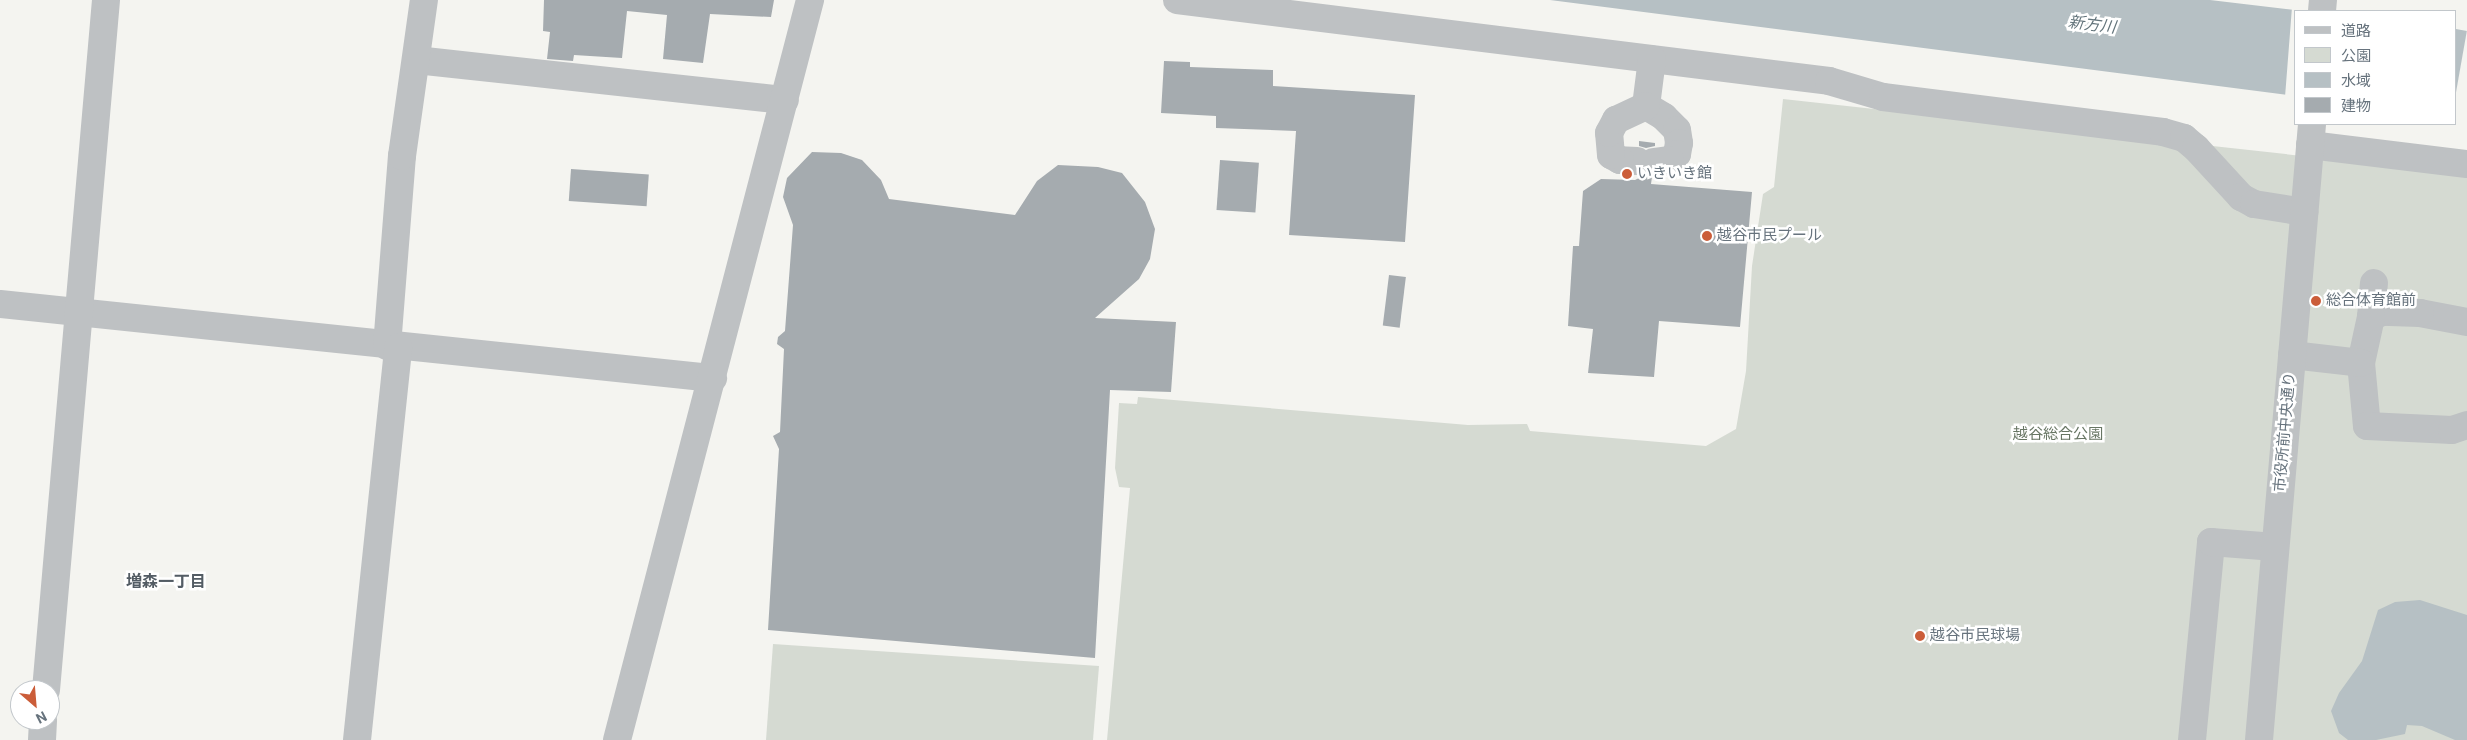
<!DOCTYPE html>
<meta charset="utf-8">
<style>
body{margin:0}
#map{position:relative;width:2467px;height:740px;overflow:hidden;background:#f4f4f0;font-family:Roboto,"Noto Sans JP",sans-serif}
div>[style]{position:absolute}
.green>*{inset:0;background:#d5dad2}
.water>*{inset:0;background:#b6c0c4;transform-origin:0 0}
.pier>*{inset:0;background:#f4f4f0}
.building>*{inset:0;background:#a5abaf;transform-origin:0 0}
.minor>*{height:28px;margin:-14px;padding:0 14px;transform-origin:14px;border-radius:14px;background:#bec1c3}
.dots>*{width:14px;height:14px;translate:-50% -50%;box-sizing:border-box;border:2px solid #fff;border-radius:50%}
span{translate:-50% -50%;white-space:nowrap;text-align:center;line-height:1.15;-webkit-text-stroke:5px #fff;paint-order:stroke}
.poi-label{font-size:15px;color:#67737d}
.left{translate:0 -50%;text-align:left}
.street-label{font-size:15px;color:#67737d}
.park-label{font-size:15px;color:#687664}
.water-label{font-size:16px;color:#63747b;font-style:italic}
.neighbourhood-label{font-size:16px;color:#535c64;font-weight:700}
.legend{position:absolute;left:2294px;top:10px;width:162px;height:115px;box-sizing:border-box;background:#fff;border:1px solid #c2c7cb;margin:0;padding:6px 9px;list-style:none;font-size:15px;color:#67737d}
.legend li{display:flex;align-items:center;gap:10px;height:25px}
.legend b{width:25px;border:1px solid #c2c7cb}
.north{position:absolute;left:10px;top:680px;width:50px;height:50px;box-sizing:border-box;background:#fff;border:1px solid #c2c7cb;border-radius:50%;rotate:153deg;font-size:14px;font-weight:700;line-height:20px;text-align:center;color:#67737d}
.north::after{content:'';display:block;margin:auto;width:18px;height:22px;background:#cb5d39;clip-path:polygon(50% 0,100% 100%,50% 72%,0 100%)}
</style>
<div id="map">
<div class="green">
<div style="clip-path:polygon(1783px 99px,2467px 174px,2467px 740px,1107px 740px,1130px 488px,1119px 487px,1115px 468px,1119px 403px,1137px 404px,1138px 397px,1468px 425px,1527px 424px,1530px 431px,1706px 446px,1736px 429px,1746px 371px,1752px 266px,1763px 194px,1774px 187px)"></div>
<div style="clip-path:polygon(773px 644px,1099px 666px,1093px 740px,766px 740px)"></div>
</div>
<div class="water">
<div style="clip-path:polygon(1550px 0,2210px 0,2304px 11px,2296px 11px,2296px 96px)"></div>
<div style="left:2456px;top:29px;width:11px;height:88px;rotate:10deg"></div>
<div style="clip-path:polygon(2420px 600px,2467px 615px,2467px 740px,2455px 740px,2422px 726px,2407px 725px,2405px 734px,2376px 740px,2348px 740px,2339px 733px,2331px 711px,2339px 693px,2362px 661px,2378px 610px,2395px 602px)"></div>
</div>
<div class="pier">
<div style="clip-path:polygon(2292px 7px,2306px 11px,2296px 11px,2296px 99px,2285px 97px)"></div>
</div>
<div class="building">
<div style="clip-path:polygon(544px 0,774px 0,771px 17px,710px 14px,703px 63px,663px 59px,667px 15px,627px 11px,622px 58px,574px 55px,573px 61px,547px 59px,550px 32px,543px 31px)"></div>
<div style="clip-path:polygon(1164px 61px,1190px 62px,1190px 67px,1273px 70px,1273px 86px,1415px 95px,1405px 242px,1289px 235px,1296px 131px,1216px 128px,1216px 116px,1161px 113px)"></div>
<div style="clip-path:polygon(1639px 141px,1655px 143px,1655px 146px,1646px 148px,1639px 146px)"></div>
<div style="clip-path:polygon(812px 152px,841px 153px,862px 160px,881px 180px,889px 199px,1015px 215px,1037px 181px,1058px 165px,1098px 167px,1122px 173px,1145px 202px,1155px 229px,1150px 259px,1139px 279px,1095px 318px,1176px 322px,1171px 392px,1110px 390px,1095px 658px,768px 630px,779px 449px,773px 436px,780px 432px,784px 349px,777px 344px,778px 337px,785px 331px,793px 225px,783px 197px,787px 178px)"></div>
<div style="left:1220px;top:160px;width:39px;height:50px;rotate:4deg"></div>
<div style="left:571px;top:169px;width:78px;height:32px;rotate:4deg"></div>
<div style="clip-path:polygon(1645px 175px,1652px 177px,1651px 184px,1752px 192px,1740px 327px,1659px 321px,1654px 377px,1588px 373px,1593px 329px,1568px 326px,1573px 246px,1579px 246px,1583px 191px,1601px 179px,1635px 180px)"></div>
<div style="left:1389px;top:275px;width:17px;height:51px;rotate:7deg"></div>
</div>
<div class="minor">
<div style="left:1177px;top:0;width:657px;rotate:7.08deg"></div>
<div style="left:1829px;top:81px;width:56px;rotate:16.5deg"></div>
<div style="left:1883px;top:97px;width:282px;rotate:7.1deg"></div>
<div style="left:2163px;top:132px;width:22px;rotate:16deg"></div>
<div style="left:2184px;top:138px;width:16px;rotate:40deg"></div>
<div style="left:2196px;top:148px;width:67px;rotate:47.4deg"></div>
<div style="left:2241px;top:197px;width:15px;rotate:28deg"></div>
<div style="left:2254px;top:204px;width:51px;rotate:9.1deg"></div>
<div style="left:2322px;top:11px;width:11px;rotate:-85deg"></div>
<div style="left:416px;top:60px;width:371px;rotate:6.2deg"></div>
<div style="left:1646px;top:106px;width:21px;rotate:31deg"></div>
<div style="left:1664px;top:117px;width:18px;rotate:45deg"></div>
<div style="left:1677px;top:130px;width:13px;rotate:81deg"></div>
<div style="left:1679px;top:143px;width:11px;rotate:100deg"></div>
<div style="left:1677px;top:154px;width:9px;rotate:139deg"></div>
<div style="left:1670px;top:160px;width:17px;rotate:173deg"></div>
<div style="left:1646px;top:106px;width:47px;rotate:-82.7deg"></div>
<div style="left:2310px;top:145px;width:158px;rotate:6.9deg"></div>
<div style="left:1637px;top:161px;width:17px;rotate:-177deg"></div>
<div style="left:1620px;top:160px;width:10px;rotate:-151deg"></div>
<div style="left:1611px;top:155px;width:22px;rotate:-95deg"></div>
<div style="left:1609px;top:133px;width:15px;rotate:-62deg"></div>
<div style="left:1616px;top:120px;width:33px;rotate:-25deg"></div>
<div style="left:0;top:304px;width:717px;rotate:5.93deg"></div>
<div style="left:2371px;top:317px;width:34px;rotate:-85deg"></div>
<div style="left:2467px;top:322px;width:48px;rotate:-169.2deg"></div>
<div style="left:2420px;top:313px;width:38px;rotate:-178deg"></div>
<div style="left:2382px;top:312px;width:12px;rotate:156deg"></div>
<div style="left:2371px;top:317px;width:47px;rotate:102.3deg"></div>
<div style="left:2361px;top:363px;width:63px;rotate:84.6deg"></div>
<div style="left:2367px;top:426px;width:85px;rotate:2.7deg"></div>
<div style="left:2452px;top:430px;width:16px;rotate:-18deg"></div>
<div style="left:387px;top:346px;width:191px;rotate:-85.5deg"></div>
<div style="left:402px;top:156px;width:158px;rotate:-82deg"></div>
<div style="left:2292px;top:355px;width:69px;rotate:6.6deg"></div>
<div style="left:46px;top:690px;width:693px;rotate:-85.03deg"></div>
<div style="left:42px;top:740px;width:20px;rotate:-87deg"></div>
<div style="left:357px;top:740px;width:395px;rotate:-84deg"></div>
<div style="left:617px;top:740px;width:765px;rotate:-75.38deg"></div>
<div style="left:2192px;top:740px;width:199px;rotate:-84.5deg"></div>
<div style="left:2211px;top:542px;width:64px;rotate:4.5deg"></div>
<div style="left:2259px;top:740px;width:618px;rotate:-85.08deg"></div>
</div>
<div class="dots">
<div style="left:1627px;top:174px;background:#cb5d39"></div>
<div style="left:1707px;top:236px;background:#cb5d39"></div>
<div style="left:2316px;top:301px;background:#cb5d39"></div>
<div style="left:1920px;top:636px;background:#cb5d39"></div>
</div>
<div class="poi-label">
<span class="left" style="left:1637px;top:174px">いきいき館</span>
<span class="left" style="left:1717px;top:236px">越谷市民プール</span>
<span class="left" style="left:2326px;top:301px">総合体育館前</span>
<span class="left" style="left:1930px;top:636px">越谷市民球場</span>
</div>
<div class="street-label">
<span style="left:2285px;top:432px;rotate:-85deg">市役所前中央通り</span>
</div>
<div class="park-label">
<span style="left:2058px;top:435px">越谷総合公園</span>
</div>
<div class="water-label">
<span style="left:2092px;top:25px;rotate:7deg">新方川</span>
</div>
<div class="neighbourhood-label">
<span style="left:166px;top:582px">増森一丁目</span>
</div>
<ul class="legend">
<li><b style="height:6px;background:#bec1c3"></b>道路</li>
<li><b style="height:14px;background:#d5dad2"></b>公園</li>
<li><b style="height:14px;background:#b6c0c4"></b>水域</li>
<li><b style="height:14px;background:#a5abaf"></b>建物</li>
</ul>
<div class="north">N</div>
</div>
